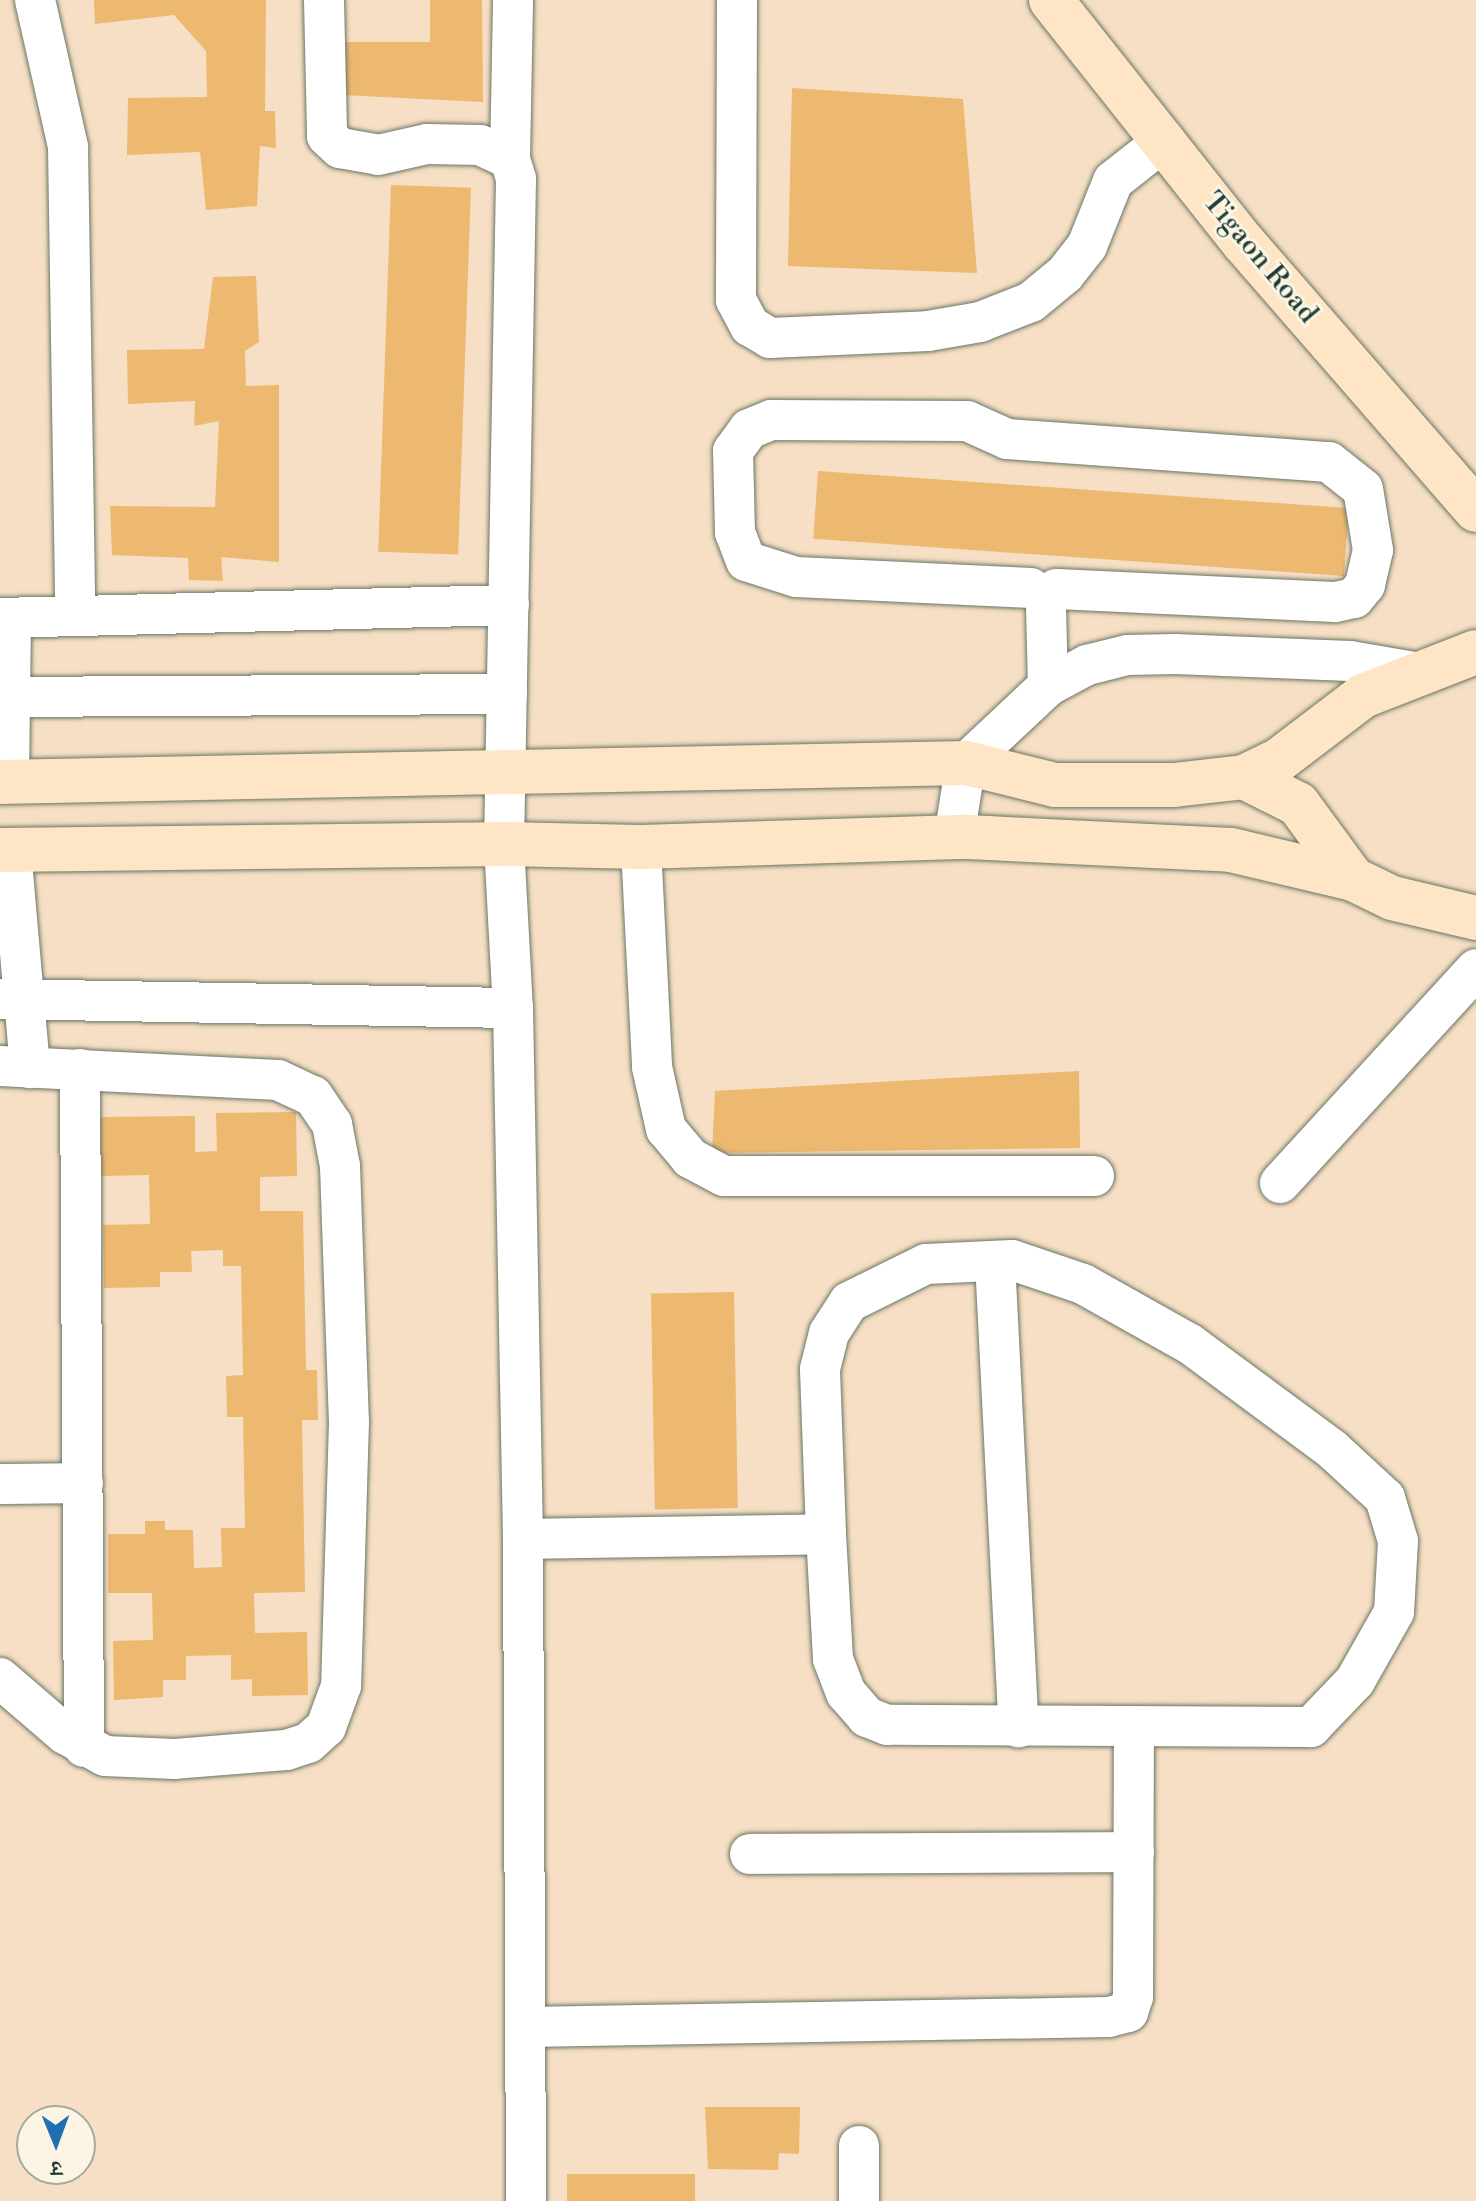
<!DOCTYPE html>
<meta charset="utf-8">
<style>
body{margin:0}
#map{position:relative;width:1476px;height:2201px;overflow:hidden;background:#f6dfc4;font-family:"Libre Bodoni","Noto Serif Devanagari",serif}
div>[style]{position:absolute}
.building>*{inset:0;background:#edb86f;transform-origin:0 0}
.roads{filter:drop-shadow(0 0 2px #6a7666) drop-shadow(0 0 2px #6a7666)}
.street>*{height:40px;margin:-20px;padding:0 20px;transform-origin:20px;border-radius:20px;background:#fff}
.secondary>*{height:44px;margin:-22px;padding:0 22px;transform-origin:22px;border-radius:22px;background:#fde5c5}
span{translate:-50% -50%;white-space:nowrap;text-align:center;line-height:1.15;-webkit-text-stroke:6px #fcf5e5;paint-order:stroke}
.street-label{font-size:28px;color:#1f3d34}
.north{position:absolute;left:16px;top:2105px;width:80px;height:80px;box-sizing:border-box;background:#fcf5e5;border:2px solid #a4ab9e;border-radius:50%;rotate:179deg;font-size:22px;font-weight:700;line-height:32px;text-align:center;color:#1f3d34}
.north::after{content:'';display:block;margin:auto;width:28px;height:36px;background:#1f6fb2;clip-path:polygon(50% 0,100% 100%,50% 72%,0 100%)}
</style>
<div id="map">
<div class="building">
<div style="clip-path:polygon(94px 0,266px 0,265px 111px,275px 111px,276px 148px,260px 146px,257px 206px,206px 210px,200px 152px,127px 155px,128px 98px,207px 97px,206px 51px,174px 15px,95px 24px)"></div>
<div style="clip-path:polygon(430px 0,482px 0,483px 102px,342px 95px,339px 42px,430px 42px)"></div>
<div style="clip-path:polygon(792px 88px,963px 99px,977px 273px,788px 266px)"></div>
<div style="left:391px;top:185px;width:80px;height:367px;rotate:2deg"></div>
<div style="clip-path:polygon(256px 276px,259px 342px,245px 351px,246px 386px,279px 385px,279px 562px,221px 557px,223px 581px,189px 580px,188px 558px,112px 555px,110px 506px,215px 507px,219px 421px,194px 426px,195px 401px,128px 404px,127px 350px,204px 349px,213px 277px)"></div>
<div style="left:818px;top:471px;width:532px;height:68px;rotate:4deg"></div>
<div style="clip-path:polygon(1079px 1071px,1080px 1148px,712px 1153px,715px 1091px)"></div>
<div style="clip-path:polygon(296px 1112px,297px 1176px,260px 1177px,260px 1211px,303px 1211px,306px 1370px,317px 1370px,318px 1420px,302px 1420px,305px 1592px,254px 1593px,255px 1633px,307px 1632px,308px 1695px,252px 1696px,252px 1679px,231px 1680px,231px 1655px,186px 1656px,186px 1680px,163px 1680px,163px 1697px,114px 1700px,113px 1641px,153px 1640px,152px 1593px,108px 1593px,108px 1534px,145px 1534px,145px 1521px,165px 1521px,165px 1530px,193px 1530px,194px 1568px,222px 1567px,221px 1528px,245px 1528px,243px 1417px,227px 1417px,226px 1376px,243px 1375px,241px 1266px,223px 1266px,223px 1250px,191px 1251px,192px 1272px,160px 1272px,160px 1287px,104px 1288px,103px 1225px,150px 1224px,149px 1175px,101px 1176px,100px 1117px,195px 1116px,195px 1152px,217px 1151px,216px 1113px)"></div>
<div style="left:734px;top:1292px;width:216px;height:83px;rotate:89deg"></div>
<div style="clip-path:polygon(705px 2107px,800px 2107px,799px 2154px,779px 2153px,778px 2170px,708px 2169px)"></div>
<div style="left:695px;top:2174px;width:27px;height:128px;rotate:90deg"></div>
</div>
<div class="roads">
<div class="street">
<div style="left:35px;top:0;width:151px;rotate:77.3deg"></div>
<div style="left:68px;top:147px;width:469px;rotate:89.1deg"></div>
<div style="left:324px;top:0;width:136px;rotate:88.7deg"></div>
<div style="left:327px;top:136px;width:18px;rotate:43deg"></div>
<div style="left:340px;top:148px;width:39px;rotate:10deg"></div>
<div style="left:378px;top:155px;width:50px;rotate:-12.7deg"></div>
<div style="left:427px;top:144px;width:53px;rotate:1.1deg"></div>
<div style="left:480px;top:145px;width:33px;rotate:25deg"></div>
<div style="left:510px;top:159px;width:21px;rotate:73deg"></div>
<div style="left:516px;top:179px;width:665px;rotate:91.03deg"></div>
<div style="left:504px;top:844px;width:164px;rotate:86.9deg"></div>
<div style="left:513px;top:1008px;width:531px;rotate:88.92deg"></div>
<div style="left:523px;top:1539px;width:662px;rotate:89.74deg"></div>
<div style="left:737px;top:0;width:300px;rotate:90.2deg"></div>
<div style="left:736px;top:300px;width:30px;rotate:62deg"></div>
<div style="left:750px;top:326px;width:23px;rotate:31deg"></div>
<div style="left:770px;top:338px;width:158px;rotate:-2.5deg"></div>
<div style="left:928px;top:331px;width:53px;rotate:-9.8deg"></div>
<div style="left:980px;top:322px;width:55px;rotate:-21.4deg"></div>
<div style="left:1031px;top:302px;width:44px;rotate:-39.5deg"></div>
<div style="left:1065px;top:274px;width:36px;rotate:-52deg"></div>
<div style="left:1087px;top:246px;width:70px;rotate:-68.2deg"></div>
<div style="left:1113px;top:181px;width:66px;rotate:-38.3deg"></div>
<div style="left:510px;top:159px;width:159px;rotate:-88.9deg"></div>
<div style="left:1031px;top:588px;width:235px;rotate:-177.3deg"></div>
<div style="left:796px;top:577px;width:52px;rotate:-162.3deg"></div>
<div style="left:746px;top:561px;width:30px;rotate:-111deg"></div>
<div style="left:735px;top:533px;width:82px;rotate:-91.4deg"></div>
<div style="left:733px;top:451px;width:27px;rotate:-54deg"></div>
<div style="left:749px;top:429px;width:24px;rotate:-22deg"></div>
<div style="left:771px;top:420px;width:196px;rotate:0.3deg"></div>
<div style="left:967px;top:421px;width:44px;rotate:24.2deg"></div>
<div style="left:1007px;top:439px;width:323px;rotate:4.1deg"></div>
<div style="left:1329px;top:462px;width:43px;rotate:38.5deg"></div>
<div style="left:1363px;top:489px;width:62px;rotate:80.7deg"></div>
<div style="left:1373px;top:550px;width:36px;rotate:103deg"></div>
<div style="left:1365px;top:585px;width:17px;rotate:130deg"></div>
<div style="left:1354px;top:598px;width:19px;rotate:168deg"></div>
<div style="left:1335px;top:602px;width:279px;rotate:-177.3deg"></div>
<div style="left:1046px;top:606px;width:80px;rotate:88.6deg"></div>
<div style="left:0;top:618px;width:509px;rotate:-1.46deg"></div>
<div style="left:0;top:697px;width:507px;rotate:-0.34deg"></div>
<div style="left:9px;top:782px;width:164px;rotate:-89.3deg"></div>
<div style="left:954px;top:837px;width:75px;rotate:-80.8deg"></div>
<div style="left:966px;top:763px;width:112px;rotate:-43.2deg"></div>
<div style="left:1048px;top:686px;width:44px;rotate:-28.3deg"></div>
<div style="left:1087px;top:665px;width:41px;rotate:-14deg"></div>
<div style="left:1127px;top:655px;width:48px;rotate:-1.2deg"></div>
<div style="left:1175px;top:654px;width:175px;rotate:2.3deg"></div>
<div style="left:1350px;top:661px;width:71px;rotate:9.7deg"></div>
<div style="left:641px;top:847px;width:220px;rotate:87.1deg"></div>
<div style="left:652px;top:1067px;width:64px;rotate:77.3deg"></div>
<div style="left:666px;top:1129px;width:38px;rotate:50deg"></div>
<div style="left:690px;top:1158px;width:38px;rotate:28deg"></div>
<div style="left:724px;top:1176px;width:370px"></div>
<div style="left:11px;top:850px;width:219px;rotate:85deg"></div>
<div style="left:0;top:999px;width:513px;rotate:1.01deg"></div>
<div style="left:0;top:1066px;width:278px;rotate:2.9deg"></div>
<div style="left:278px;top:1080px;width:38px;rotate:25deg"></div>
<div style="left:313px;top:1096px;width:34px;rotate:56deg"></div>
<div style="left:332px;top:1124px;width:43px;rotate:79.2deg"></div>
<div style="left:340px;top:1166px;width:255px;rotate:88deg"></div>
<div style="left:349px;top:1421px;width:265px;rotate:91.7deg"></div>
<div style="left:341px;top:1686px;width:44px;rotate:110.1deg"></div>
<div style="left:326px;top:1727px;width:24px;rotate:138deg"></div>
<div style="left:308px;top:1743px;width:23px;rotate:162deg"></div>
<div style="left:286px;top:1750px;width:111px;rotate:175.4deg"></div>
<div style="left:175px;top:1759px;width:70px;rotate:-177.5deg"></div>
<div style="left:105px;top:1756px;width:46px;rotate:-151.2deg"></div>
<div style="left:65px;top:1734px;width:86px;rotate:-139.3deg"></div>
<div style="left:80px;top:1069px;width:678px;rotate:89.66deg"></div>
<div style="left:1280px;top:1183px;width:290px;rotate:-47.5deg"></div>
<div style="left:1012px;top:1260px;width:75px;rotate:18.7deg"></div>
<div style="left:1083px;top:1284px;width:123px;rotate:29.3deg"></div>
<div style="left:1190px;top:1344px;width:178px;rotate:36.5deg"></div>
<div style="left:1333px;top:1450px;width:71px;rotate:42.7deg"></div>
<div style="left:1385px;top:1498px;width:45px;rotate:73.2deg"></div>
<div style="left:1398px;top:1541px;width:71px;rotate:93.2deg"></div>
<div style="left:1394px;top:1612px;width:79px;rotate:119.5deg"></div>
<div style="left:1355px;top:1681px;width:64px;rotate:133.7deg"></div>
<div style="left:1311px;top:1727px;width:424px;rotate:-179.7deg"></div>
<div style="left:887px;top:1725px;width:22px;rotate:-158deg"></div>
<div style="left:867px;top:1717px;width:32px;rotate:-131deg"></div>
<div style="left:846px;top:1693px;width:36px;rotate:-111deg"></div>
<div style="left:833px;top:1659px;width:125px;rotate:-93.2deg"></div>
<div style="left:826px;top:1534px;width:165px;rotate:-92.1deg"></div>
<div style="left:820px;top:1369px;width:37px;rotate:-76deg"></div>
<div style="left:829px;top:1333px;width:37px;rotate:-57deg"></div>
<div style="left:849px;top:1302px;width:86px;rotate:-26.3deg"></div>
<div style="left:926px;top:1264px;width:86px;rotate:-2.7deg"></div>
<div style="left:995px;top:1261px;width:467px;rotate:87.1deg"></div>
<div style="left:0;top:1484px;width:83px;rotate:-0.7deg"></div>
<div style="left:523px;top:1539px;width:303px;rotate:-0.9deg"></div>
<div style="left:750px;top:1854px;width:384px;rotate:-0.3deg"></div>
<div style="left:526px;top:2027px;width:583px;rotate:-0.98deg"></div>
<div style="left:1109px;top:2017px;width:20px;rotate:-15deg"></div>
<div style="left:1128px;top:2012px;width:16px;rotate:-72deg"></div>
<div style="left:1133px;top:1997px;width:268px;rotate:-89.8deg"></div>
<div style="left:859px;top:2146px;width:55px;rotate:90deg"></div>
</div>
<div class="secondary">
<div style="left:1051px;top:0;width:309px;rotate:51.6deg"></div>
<div style="left:1243px;top:242px;width:355px;rotate:49deg"></div>
<div style="left:1244px;top:777px;width:39px;rotate:-26deg"></div>
<div style="left:1279px;top:760px;width:106px;rotate:-37.3deg"></div>
<div style="left:1363px;top:696px;width:121px;rotate:-21.3deg"></div>
<div style="left:0;top:782px;width:966px;rotate:-1.13deg"></div>
<div style="left:966px;top:763px;width:92px;rotate:13.9deg"></div>
<div style="left:1055px;top:785px;width:119px"></div>
<div style="left:1174px;top:785px;width:70px;rotate:-6.5deg"></div>
<div style="left:1244px;top:777px;width:60px;rotate:26.6deg"></div>
<div style="left:1298px;top:804px;width:93px;rotate:53.7deg"></div>
<div style="left:0;top:850px;width:504px;rotate:-0.68deg"></div>
<div style="left:504px;top:844px;width:137px;rotate:1.3deg"></div>
<div style="left:641px;top:847px;width:326px;rotate:-1.8deg"></div>
<div style="left:967px;top:837px;width:264px;rotate:2.8deg"></div>
<div style="left:1231px;top:850px;width:125px;rotate:13.4deg"></div>
<div style="left:1353px;top:879px;width:43px;rotate:26deg"></div>
<div style="left:1392px;top:898px;width:86px;rotate:13.4deg"></div>
</div>
</div>
<div class="street-label">
<span style="left:1260px;top:258px;rotate:50deg">Tigaon Road</span>
</div>
<div class="north">उ</div>
</div>
